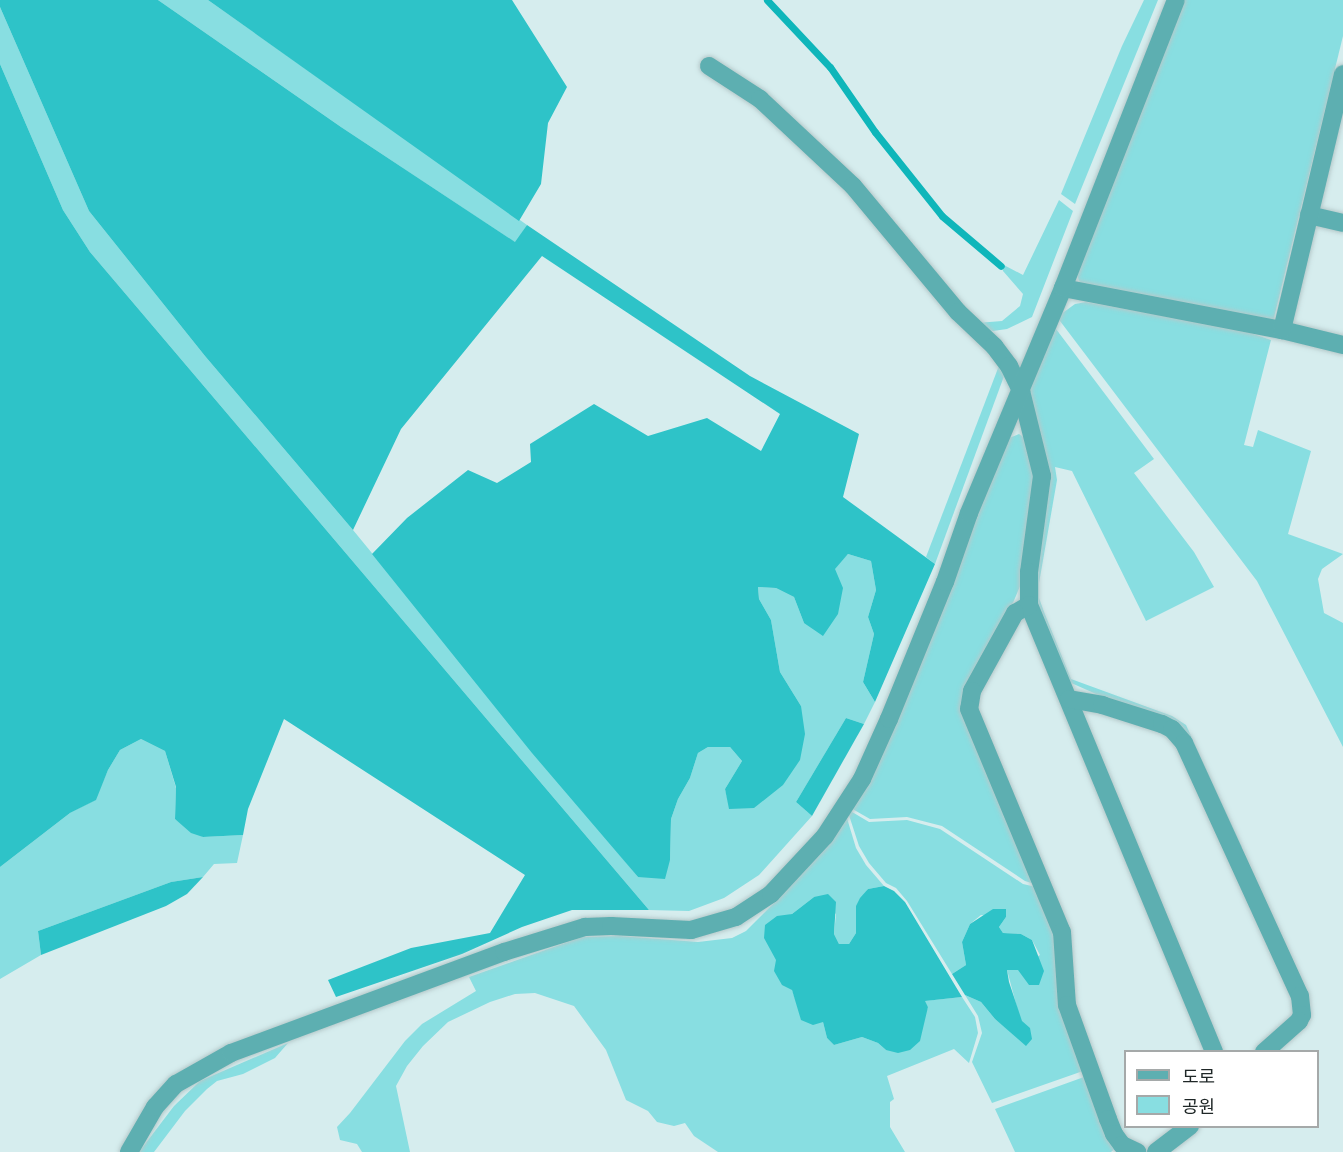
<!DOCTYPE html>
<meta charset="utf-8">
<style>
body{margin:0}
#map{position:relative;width:1343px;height:1152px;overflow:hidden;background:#d6edee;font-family:"Sofia Sans Condensed","Noto Sans KR",sans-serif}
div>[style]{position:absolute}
.green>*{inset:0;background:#88dee1}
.forest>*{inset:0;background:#2ec3c8}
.stream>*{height:7px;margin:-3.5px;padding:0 3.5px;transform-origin:3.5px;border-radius:3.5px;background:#0fb6ba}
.roads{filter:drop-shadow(0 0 2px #b5c9ca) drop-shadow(0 0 2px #b5c9ca)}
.minor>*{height:18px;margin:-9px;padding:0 9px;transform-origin:9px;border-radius:9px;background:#5dafb1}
span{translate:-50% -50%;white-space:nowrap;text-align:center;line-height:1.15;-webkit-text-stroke:5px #fff;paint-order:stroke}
.legend{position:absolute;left:1124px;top:1050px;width:195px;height:78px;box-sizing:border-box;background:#fff;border:2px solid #a5a9a9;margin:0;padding:8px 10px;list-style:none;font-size:18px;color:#1f2727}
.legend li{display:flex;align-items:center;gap:12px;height:30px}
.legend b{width:30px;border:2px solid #a5a9a9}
</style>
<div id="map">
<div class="green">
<div style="clip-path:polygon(158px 0,208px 0,527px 225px,516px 243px,341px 127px)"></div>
<div style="clip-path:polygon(1144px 0,1158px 0,1075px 204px,1061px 194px,1122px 46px)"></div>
<div style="clip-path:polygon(1183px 0,1343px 0,1343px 36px,1273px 322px,1080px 283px,1078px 278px,1077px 269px)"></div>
<div style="clip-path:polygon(0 7px,89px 211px,205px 356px,353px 530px,638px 877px,670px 860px,671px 819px,678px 799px,690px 778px,698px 753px,708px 747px,730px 747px,742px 761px,725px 789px,730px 809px,801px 706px,780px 672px,771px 620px,759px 599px,758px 587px,776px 588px,794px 597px,804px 623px,834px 569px,848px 554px,871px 561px,876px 590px,868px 617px,874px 634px,863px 682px,875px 702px,864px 724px,846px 718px,796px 802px,812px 816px,759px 875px,724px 898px,689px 911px,649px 910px,90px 252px,63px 210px,0 64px)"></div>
<div style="clip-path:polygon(1059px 200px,1073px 211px,1032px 317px,1007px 329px,993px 331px,981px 328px,977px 323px,1002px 321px,1020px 306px,1023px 294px,1003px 271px,1002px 264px,1023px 275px)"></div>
<div style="clip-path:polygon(1086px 302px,1242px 330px,1271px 340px,1244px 445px,1253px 447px,1258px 430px,1311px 451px,1288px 534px,1343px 554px,1322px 569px,1318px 579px,1324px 613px,1343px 623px,1343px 747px,1257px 581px,1057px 317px,1075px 304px)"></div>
<div style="clip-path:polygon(1056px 329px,1154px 459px,1134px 473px,1194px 552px,1214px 587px,1146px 621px,1072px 471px,1055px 467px,1057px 480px,1039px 583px,1039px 598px,1044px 612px,1071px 679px,1172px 716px,1186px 725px,1242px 847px,1238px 849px,1184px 733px,1069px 682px,1034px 595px,1047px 486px,1029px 388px)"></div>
<div style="clip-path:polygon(1000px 363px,1007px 368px,935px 564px,926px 557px)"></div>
<div style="clip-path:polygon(1019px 434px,1026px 439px,1035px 472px,1023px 579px,1010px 610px,965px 696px,1035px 884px,1025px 881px,942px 826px,907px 817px,870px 819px,849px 807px,1009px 438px)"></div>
<div style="clip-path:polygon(141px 739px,165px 751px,176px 788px,175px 819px,203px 837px,243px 835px,237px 863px,214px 864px,203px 877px,171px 882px,38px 931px,41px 955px,0 979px,0 867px,70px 813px,95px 800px,108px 770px,120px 750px)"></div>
<div style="clip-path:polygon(847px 809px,869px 822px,907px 820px,940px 829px,1023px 884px,1036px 887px,1055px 932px,1083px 1071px,992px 1103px,972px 1062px,982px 1033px,978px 1016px,965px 995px,981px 1002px,995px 1019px,1027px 1045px,1007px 970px,1017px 970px,1040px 955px,1032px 940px,1021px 934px,1003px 933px,999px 927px,1006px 917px,981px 915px,970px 924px,962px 942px,966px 965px,952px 974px,907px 901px,896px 888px,886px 883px,869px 863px,859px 846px)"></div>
<div style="clip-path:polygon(846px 815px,856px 848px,866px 865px,884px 886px,868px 889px,856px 907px,856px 933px,849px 944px,839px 944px,834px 934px,836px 914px,814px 897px,792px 914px,784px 917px,792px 990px,796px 1001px,823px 1022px,827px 1038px,834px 1045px,862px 1037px,878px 1043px,886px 1050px,923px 1021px,928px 1007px,924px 1001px,962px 997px,975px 1017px,978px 1033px,969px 1063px,954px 1049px,887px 1076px,894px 1099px,890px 1102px,890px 1127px,905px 1152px,718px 1152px,694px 1136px,685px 1123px,674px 1126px,657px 1122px,648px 1111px,626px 1100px,606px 1050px,574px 1006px,535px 993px,515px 994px,490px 1002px,448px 1022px,423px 1046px,407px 1066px,396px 1086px,410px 1152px,362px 1152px,357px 1144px,340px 1140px,337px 1127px,350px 1113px,405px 1041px,422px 1024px,476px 991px,469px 977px,582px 937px,620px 936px,698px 942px,732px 938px,746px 931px,780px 897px)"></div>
<div style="clip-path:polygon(288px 1043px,275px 1058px,243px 1074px,217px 1081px,207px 1089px,185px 1111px,154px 1152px,139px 1152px,174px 1106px,200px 1081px)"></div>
<div style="clip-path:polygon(1084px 1077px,1103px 1130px,1118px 1146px,1111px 1152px,1015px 1152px,995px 1109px)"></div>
</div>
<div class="forest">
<div style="clip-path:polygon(0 0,158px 0,341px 127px,515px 242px,527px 225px,750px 376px,859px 434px,843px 497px,935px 564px,875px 702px,863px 682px,874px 634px,868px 617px,876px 590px,871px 561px,848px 554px,835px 569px,843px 588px,838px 614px,823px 636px,804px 623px,794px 597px,776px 588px,758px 587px,759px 599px,771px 620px,780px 672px,801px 706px,805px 734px,800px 760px,783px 785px,754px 808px,729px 809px,725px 789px,742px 761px,730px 747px,708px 747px,698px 753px,690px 778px,678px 799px,671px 819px,670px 860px,665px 879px,638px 877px,532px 753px,372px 554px,407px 518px,468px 470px,497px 483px,531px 462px,530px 444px,594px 404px,648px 436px,707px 418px,761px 451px,780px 414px,542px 256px,401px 429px,353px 530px,205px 356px,89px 211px,0 7px)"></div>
<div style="clip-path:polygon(208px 0,512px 0,567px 87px,548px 123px,541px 184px,519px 221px)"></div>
<div style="clip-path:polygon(0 64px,63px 210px,90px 252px,649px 910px,572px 910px,522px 927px,462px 954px,336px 997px,328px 980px,411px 948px,490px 933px,525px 875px,284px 719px,248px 809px,243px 835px,203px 837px,191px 833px,175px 819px,176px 787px,165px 751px,141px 739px,120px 750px,108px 770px,96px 800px,70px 813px,0 867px)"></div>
<div style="clip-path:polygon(846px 718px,864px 724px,812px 816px,796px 802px)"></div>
<div style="clip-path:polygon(203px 877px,187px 894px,166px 906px,41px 955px,38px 931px,171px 882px)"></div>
<div style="clip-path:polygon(884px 886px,894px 891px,905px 902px,962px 997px,925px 1001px,928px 1007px,920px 1041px,910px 1050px,898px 1053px,886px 1050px,878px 1043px,862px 1037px,834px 1045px,827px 1038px,823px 1022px,813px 1025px,801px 1020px,792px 990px,782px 985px,774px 971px,776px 960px,764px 938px,765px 925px,777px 916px,792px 914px,814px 897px,828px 894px,836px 902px,834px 934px,839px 944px,849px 944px,856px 933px,856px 906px,860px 898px,868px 889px)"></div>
<div style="clip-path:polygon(993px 909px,1006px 909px,1006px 917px,999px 927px,1003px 933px,1021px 934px,1032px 940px,1044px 971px,1039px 985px,1029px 985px,1018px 970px,1007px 970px,1009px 982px,1022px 1021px,1030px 1028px,1032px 1039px,1026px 1046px,995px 1019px,981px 1002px,965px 995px,952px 974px,966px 965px,962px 942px,970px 924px)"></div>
</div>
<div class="stream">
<div style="left:767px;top:0;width:92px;rotate:46.8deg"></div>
<div style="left:830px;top:67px;width:79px;rotate:55.3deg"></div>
<div style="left:875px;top:132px;width:107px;rotate:51.4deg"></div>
<div style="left:942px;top:216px;width:77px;rotate:40.3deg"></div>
</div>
<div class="roads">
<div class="minor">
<div style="left:709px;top:66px;width:61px;rotate:32.9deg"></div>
<div style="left:760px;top:99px;width:127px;rotate:43.1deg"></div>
<div style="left:853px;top:186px;width:164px;rotate:50.2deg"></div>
<div style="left:958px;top:312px;width:50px;rotate:43.4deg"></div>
<div style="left:994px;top:346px;width:25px;rotate:53deg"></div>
<div style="left:1009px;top:366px;width:28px;rotate:64deg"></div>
<div style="left:1021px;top:391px;width:88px;rotate:76.1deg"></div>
<div style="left:1042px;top:476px;width:97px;rotate:97.7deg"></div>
<div style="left:1029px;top:572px;width:33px;rotate:90deg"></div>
<div style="left:1029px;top:605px;width:484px;rotate:67.5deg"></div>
<div style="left:1309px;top:215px;width:35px;rotate:13deg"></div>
<div style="left:1063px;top:288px;width:223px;rotate:10.9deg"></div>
<div style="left:1282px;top:330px;width:63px;rotate:13.8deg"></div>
<div style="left:1282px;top:330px;width:263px;rotate:-76.6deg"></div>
<div style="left:1029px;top:605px;width:16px;rotate:150deg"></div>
<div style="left:1015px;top:613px;width:89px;rotate:118.9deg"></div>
<div style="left:972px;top:691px;width:18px;rotate:99deg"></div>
<div style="left:969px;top:709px;width:242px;rotate:67.4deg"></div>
<div style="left:1062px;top:932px;width:73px;rotate:86.1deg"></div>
<div style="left:1067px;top:1005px;width:121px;rotate:70.2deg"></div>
<div style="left:1108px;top:1119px;width:16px;rotate:68deg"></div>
<div style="left:1114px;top:1134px;width:14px;rotate:54deg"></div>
<div style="left:1122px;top:1145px;width:17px;rotate:25deg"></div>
<div style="left:1069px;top:699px;width:34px;rotate:10deg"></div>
<div style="left:1102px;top:705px;width:63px;rotate:17.6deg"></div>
<div style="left:1162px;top:724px;width:11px;rotate:27deg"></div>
<div style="left:1172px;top:729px;width:18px;rotate:49deg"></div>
<div style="left:1184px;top:743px;width:278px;rotate:65.4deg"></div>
<div style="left:1300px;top:996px;width:19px;rotate:84deg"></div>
<div style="left:1302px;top:1015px;width:7px;rotate:117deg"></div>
<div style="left:1299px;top:1021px;width:47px;rotate:138.5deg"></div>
<div style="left:129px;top:1152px;width:52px;rotate:-60deg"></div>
<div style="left:155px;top:1107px;width:31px;rotate:-48deg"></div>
<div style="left:176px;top:1084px;width:63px;rotate:-29.4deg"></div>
<div style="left:231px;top:1053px;width:291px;rotate:-20.3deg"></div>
<div style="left:504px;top:952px;width:85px;rotate:-17.2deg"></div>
<div style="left:585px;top:927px;width:26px;rotate:-2deg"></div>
<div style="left:611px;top:926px;width:80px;rotate:2.9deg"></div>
<div style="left:691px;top:930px;width:47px;rotate:-16.1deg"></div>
<div style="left:736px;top:917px;width:42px;rotate:-33.3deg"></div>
<div style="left:771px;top:894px;width:79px;rotate:-47deg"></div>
<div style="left:825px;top:836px;width:68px;rotate:-57deg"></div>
<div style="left:862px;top:779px;width:66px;rotate:-65.8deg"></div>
<div style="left:889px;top:719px;width:148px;rotate:-67.8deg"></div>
<div style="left:945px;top:582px;width:73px;rotate:-70.8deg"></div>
<div style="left:969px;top:513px;width:244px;rotate:-67.3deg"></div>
<div style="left:1063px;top:288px;width:309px;rotate:-68.6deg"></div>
<div style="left:1156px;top:1152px;width:43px;rotate:-37.4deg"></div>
</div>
</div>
<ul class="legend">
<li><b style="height:8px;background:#5dafb1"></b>도로</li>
<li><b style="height:16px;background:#88dee1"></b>공원</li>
</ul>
</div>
